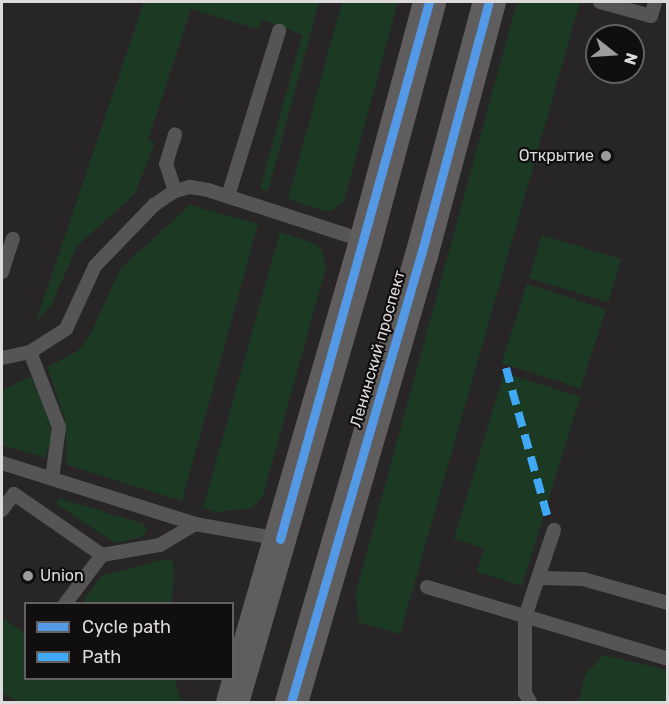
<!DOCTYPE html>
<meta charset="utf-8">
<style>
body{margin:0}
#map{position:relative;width:669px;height:704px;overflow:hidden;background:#282526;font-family:Rubik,sans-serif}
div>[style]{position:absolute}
.green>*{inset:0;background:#1c3a23;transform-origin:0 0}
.service>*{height:14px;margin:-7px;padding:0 7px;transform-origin:7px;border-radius:7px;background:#565555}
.primary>*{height:33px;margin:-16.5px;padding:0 16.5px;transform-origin:16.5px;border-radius:16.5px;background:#5f5d5e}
.quiet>*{height:8px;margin-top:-4px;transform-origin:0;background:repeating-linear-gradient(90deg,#3fa9f5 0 15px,transparent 0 23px)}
.cycleway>*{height:9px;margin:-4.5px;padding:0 4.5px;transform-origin:4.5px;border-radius:4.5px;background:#5399e6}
.dots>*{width:16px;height:16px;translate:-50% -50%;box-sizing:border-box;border:3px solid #100e0e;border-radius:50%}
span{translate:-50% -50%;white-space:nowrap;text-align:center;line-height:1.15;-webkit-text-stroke:4.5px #100e0e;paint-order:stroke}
.poi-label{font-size:16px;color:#dddadb}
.right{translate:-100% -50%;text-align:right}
.left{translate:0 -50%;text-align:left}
.street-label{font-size:16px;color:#dddadb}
.frame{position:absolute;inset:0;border:3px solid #dddadb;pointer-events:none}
.legend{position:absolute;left:24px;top:602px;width:210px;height:78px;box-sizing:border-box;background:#100e0e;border:2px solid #626060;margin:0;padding:8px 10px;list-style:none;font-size:18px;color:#dddadb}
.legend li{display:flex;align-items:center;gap:12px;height:30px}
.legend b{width:30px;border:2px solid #626060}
.north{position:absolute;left:585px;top:24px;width:60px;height:60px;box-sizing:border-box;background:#100e0e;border:2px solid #626060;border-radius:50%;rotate:107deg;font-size:16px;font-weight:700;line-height:24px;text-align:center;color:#dddadb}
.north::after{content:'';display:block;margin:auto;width:21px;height:27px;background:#9e9b9c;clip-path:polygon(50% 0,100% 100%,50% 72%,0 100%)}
</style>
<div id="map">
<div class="green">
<div style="clip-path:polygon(144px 2px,319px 2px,268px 191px,260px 189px,302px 35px,262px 19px,258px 29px,191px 9px,148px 140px,155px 143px,135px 194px,77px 246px,52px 304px,35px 324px)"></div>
<div style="clip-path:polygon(342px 2px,398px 2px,344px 201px,333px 210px,325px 211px,288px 199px)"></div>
<div style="clip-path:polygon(517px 2px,580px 2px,400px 634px,358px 622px,356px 592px)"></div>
<div style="clip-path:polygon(190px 205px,258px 224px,182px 501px,67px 465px,65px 419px,47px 367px,78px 351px,91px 333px,120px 269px)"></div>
<div style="clip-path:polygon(280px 232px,313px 243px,322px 250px,326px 267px,263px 496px,252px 508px,216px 512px,203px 508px)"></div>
<div style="left:542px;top:235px;width:83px;height:45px;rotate:17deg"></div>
<div style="left:527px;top:284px;width:83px;height:83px;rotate:18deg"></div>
<div style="clip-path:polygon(504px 373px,580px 397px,522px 586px,477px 572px,484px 548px,454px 539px)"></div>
<div style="clip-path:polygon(31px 376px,50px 422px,51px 440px,45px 458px,2px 445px,2px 390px)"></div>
<div style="clip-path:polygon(59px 498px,144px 524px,147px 531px,141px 537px,115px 543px,56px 504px)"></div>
<div style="clip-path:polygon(165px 559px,172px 560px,174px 568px,172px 603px,82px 603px,101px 576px)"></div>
<div style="clip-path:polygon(2px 618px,25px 633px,26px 678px,175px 679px,181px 702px,21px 702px,2px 693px)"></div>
<div style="clip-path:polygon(603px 655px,667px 670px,667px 702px,578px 702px,585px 675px)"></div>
</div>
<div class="service">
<div style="left:600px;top:2px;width:53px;rotate:15.4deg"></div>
<div style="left:651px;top:16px;width:15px;rotate:-74deg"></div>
<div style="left:175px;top:191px;width:28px;rotate:-108deg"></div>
<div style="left:166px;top:164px;width:31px;rotate:-73deg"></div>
<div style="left:228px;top:196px;width:173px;rotate:-72.8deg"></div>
<div style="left:2px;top:272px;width:35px;rotate:-72deg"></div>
<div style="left:30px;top:352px;width:80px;rotate:68.9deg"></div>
<div style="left:59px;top:427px;width:52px;rotate:97.7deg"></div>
<div style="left:2px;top:358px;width:29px;rotate:-12deg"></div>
<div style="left:30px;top:352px;width:43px;rotate:-32.6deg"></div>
<div style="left:66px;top:329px;width:69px;rotate:-65.3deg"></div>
<div style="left:95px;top:266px;width:85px;rotate:-46deg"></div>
<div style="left:154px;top:205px;width:25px;rotate:-34deg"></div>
<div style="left:175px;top:191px;width:16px;rotate:-15deg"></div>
<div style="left:190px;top:187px;width:18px;rotate:9deg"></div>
<div style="left:208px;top:190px;width:165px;rotate:18deg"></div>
<div style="left:2px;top:463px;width:202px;rotate:17.5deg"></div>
<div style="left:195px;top:524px;width:86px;rotate:10deg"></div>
<div style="left:2px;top:510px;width:20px;rotate:-53deg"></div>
<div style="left:14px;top:494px;width:107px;rotate:34.7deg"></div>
<div style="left:538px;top:578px;width:45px;rotate:1.3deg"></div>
<div style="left:583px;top:579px;width:88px;rotate:15.8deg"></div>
<div style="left:427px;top:587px;width:252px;rotate:16.6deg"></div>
<div style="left:65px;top:604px;width:61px;rotate:-52.9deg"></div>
<div style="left:102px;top:555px;width:59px;rotate:-9.8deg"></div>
<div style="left:160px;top:545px;width:41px;rotate:-31deg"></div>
<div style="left:530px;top:702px;width:10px;rotate:-119deg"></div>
<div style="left:525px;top:693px;width:76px;rotate:-90deg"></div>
<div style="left:525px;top:617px;width:92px;rotate:-71.6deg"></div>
</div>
<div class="primary">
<div style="left:232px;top:702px;width:480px;rotate:-73.9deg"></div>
<div style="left:365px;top:241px;width:247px;rotate:-75deg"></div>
<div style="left:291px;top:702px;width:466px;rotate:-73.8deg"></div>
<div style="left:421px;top:255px;width:262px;rotate:-75deg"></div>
</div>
<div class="quiet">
<div style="left:506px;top:368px;width:153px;rotate:74.4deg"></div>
</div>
<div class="cycleway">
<div style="left:280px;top:539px;width:557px;rotate:-74.49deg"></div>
<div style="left:291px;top:702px;width:466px;rotate:-73.8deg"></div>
<div style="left:421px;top:255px;width:262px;rotate:-75deg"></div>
</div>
<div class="dots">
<div style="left:606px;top:156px;background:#9e9b9c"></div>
<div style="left:28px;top:576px;background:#9e9b9c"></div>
</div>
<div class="poi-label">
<span class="right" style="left:594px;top:156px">Открытие</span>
<span class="left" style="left:40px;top:576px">Union</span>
</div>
<div class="street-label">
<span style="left:378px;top:349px;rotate:-74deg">Ленинский проспект</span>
</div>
<div class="frame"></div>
<ul class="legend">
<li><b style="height:8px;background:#5399e6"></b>Cycle path</li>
<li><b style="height:8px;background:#3fa9f5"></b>Path</li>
</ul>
<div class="north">N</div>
</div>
